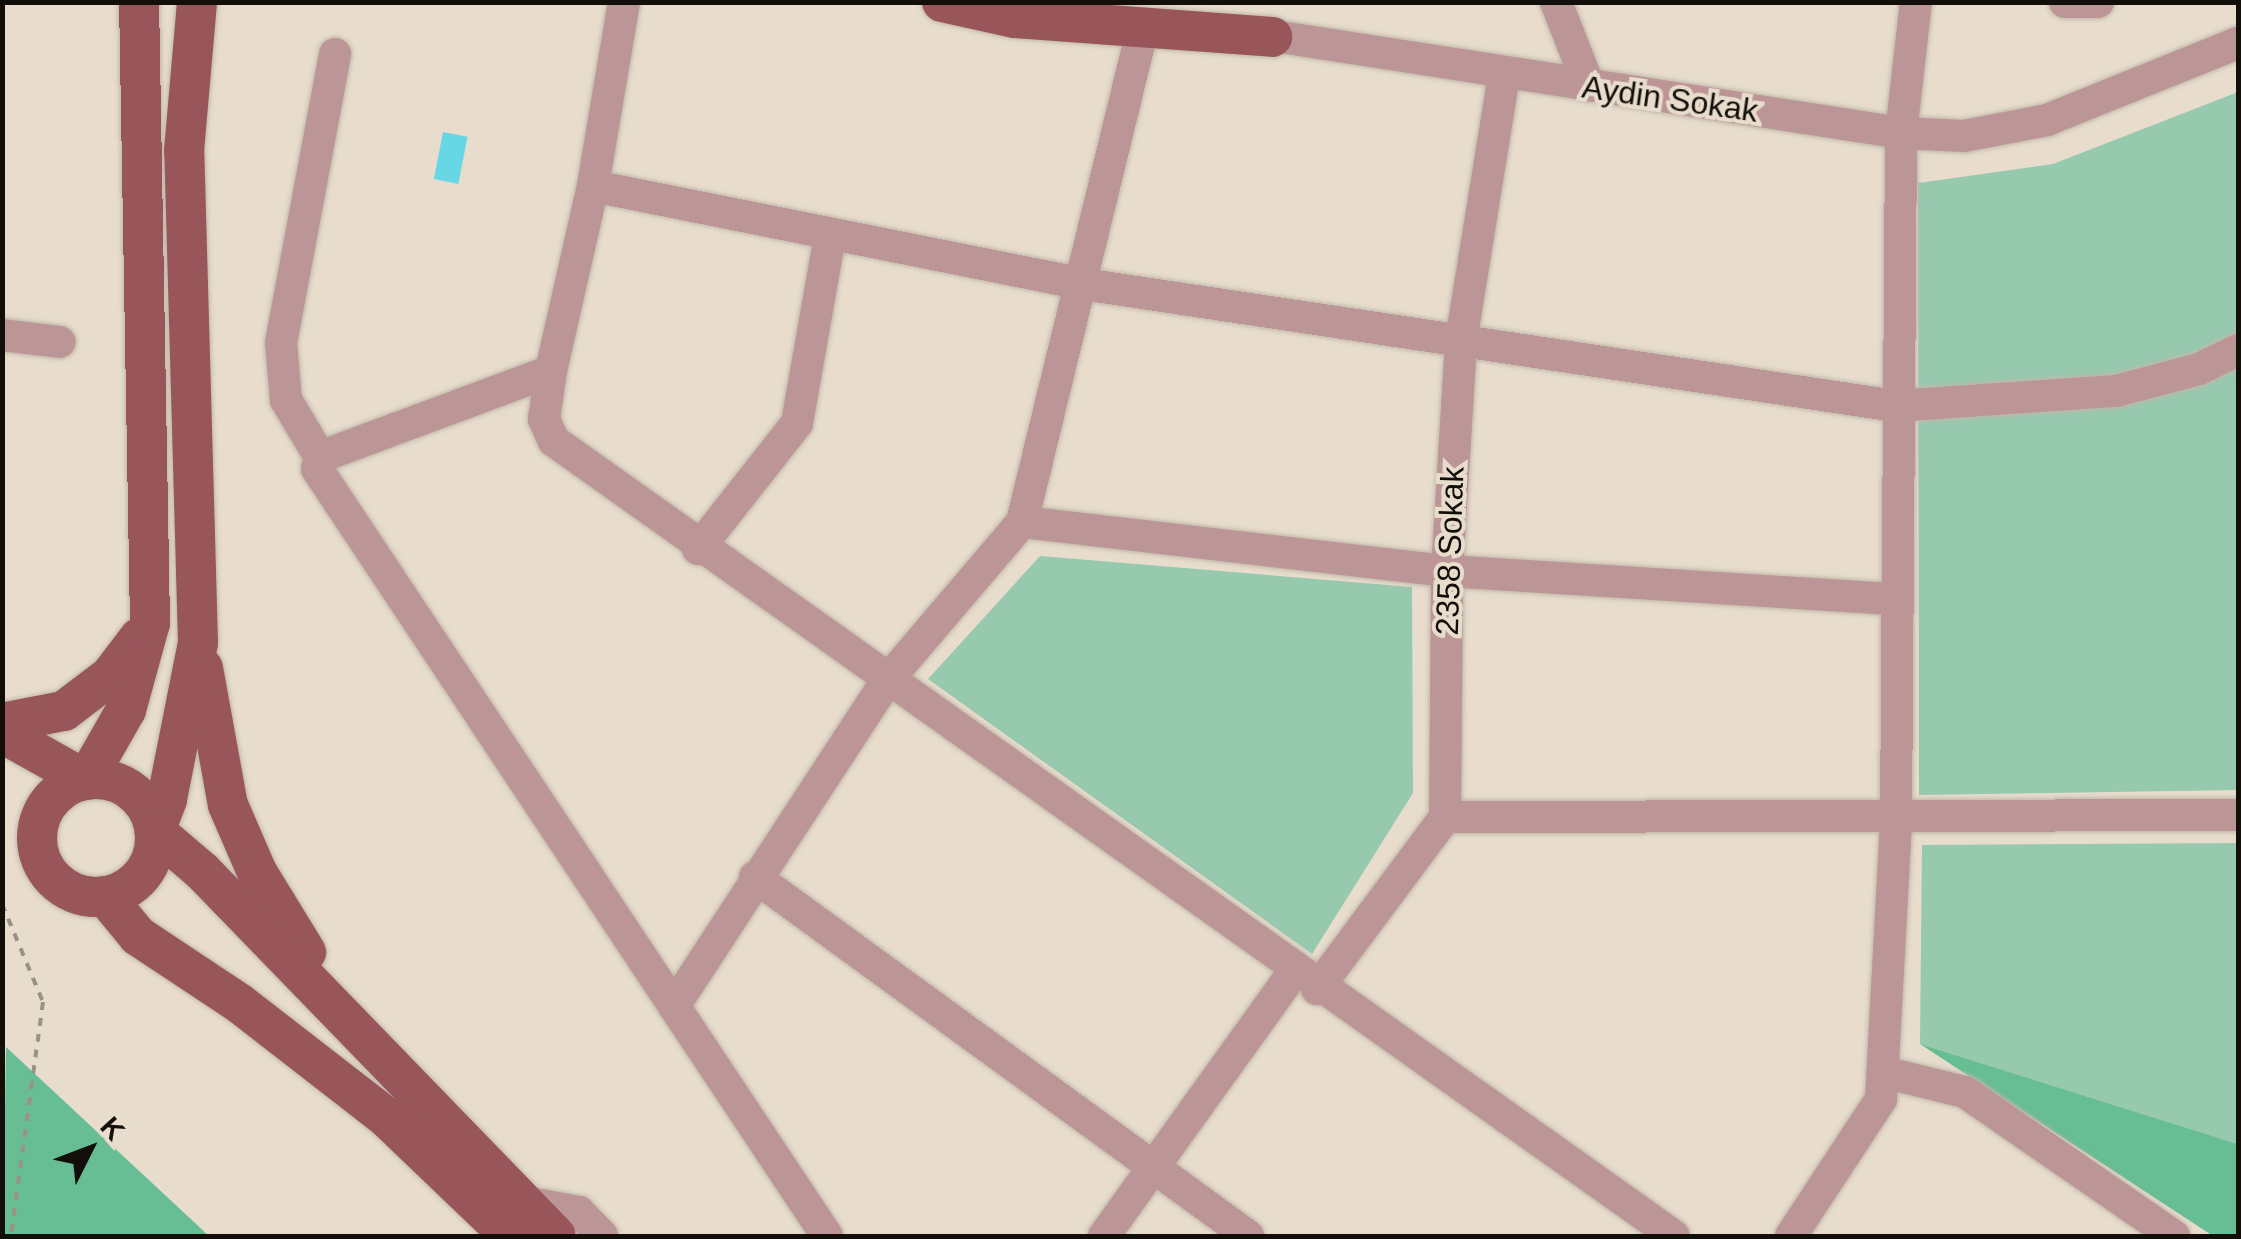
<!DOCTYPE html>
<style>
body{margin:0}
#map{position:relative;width:2241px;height:1239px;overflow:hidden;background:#e8ddcd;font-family:Arial,sans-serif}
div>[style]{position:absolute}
.green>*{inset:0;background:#97c9af}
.forest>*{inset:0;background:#67bd94}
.water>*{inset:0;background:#67d7e6;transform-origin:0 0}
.path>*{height:4px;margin-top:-2px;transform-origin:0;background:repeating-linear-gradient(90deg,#9a9286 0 8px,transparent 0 16px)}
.roads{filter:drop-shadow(0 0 2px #c1b8aa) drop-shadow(0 0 2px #c1b8aa)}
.minor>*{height:32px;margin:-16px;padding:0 16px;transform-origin:16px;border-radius:16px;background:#bc9596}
.major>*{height:40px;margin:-20px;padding:0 20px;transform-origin:20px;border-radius:20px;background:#98565a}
.major>.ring{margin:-20px;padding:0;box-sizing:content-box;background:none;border:40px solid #98565a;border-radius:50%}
span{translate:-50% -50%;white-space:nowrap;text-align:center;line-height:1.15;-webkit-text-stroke:8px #e8ddcd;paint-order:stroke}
.street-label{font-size:32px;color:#120e09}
.frame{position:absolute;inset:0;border:5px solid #120e09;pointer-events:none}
.north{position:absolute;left:40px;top:1099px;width:100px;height:100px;-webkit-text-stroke:8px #e8ddcd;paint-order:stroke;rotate:48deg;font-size:28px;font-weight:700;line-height:40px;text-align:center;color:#120e09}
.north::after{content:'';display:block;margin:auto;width:35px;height:45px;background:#120e09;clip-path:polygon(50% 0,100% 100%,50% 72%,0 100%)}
</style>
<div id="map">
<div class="green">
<div style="clip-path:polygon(2238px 92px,2238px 790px,1919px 795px,1918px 183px,2053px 164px)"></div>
<div style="clip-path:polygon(1040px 556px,1412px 587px,1413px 793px,1312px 954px,928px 679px)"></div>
<div style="clip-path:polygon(2238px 843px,2238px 1144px,1920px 1044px,1922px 845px)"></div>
</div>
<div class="forest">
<div style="clip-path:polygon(1920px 1044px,2238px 1144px,2238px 1236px,2213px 1236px)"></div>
<div style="clip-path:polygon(6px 1047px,209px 1236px,3px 1236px)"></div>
</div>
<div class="water">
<div style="left:443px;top:132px;width:25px;height:48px;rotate:11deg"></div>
</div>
<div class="path">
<div style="left:2px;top:904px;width:106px;rotate:67.3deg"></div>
<div style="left:43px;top:1002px;width:236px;rotate:97.8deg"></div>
</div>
<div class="roads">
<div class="minor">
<div style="left:624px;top:2px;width:187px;rotate:99.6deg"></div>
<div style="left:593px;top:186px;width:190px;rotate:102.8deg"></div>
<div style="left:551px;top:371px;width:49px;rotate:98.3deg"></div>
<div style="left:544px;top:419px;width:24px;rotate:66deg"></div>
<div style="left:554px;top:441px;width:1373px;rotate:35.37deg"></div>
<div style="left:1556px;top:2px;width:90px;rotate:68.6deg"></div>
<div style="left:2065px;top:2px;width:33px"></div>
<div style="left:1248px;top:32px;width:661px;rotate:8.79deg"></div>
<div style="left:1901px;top:133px;width:63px;rotate:2.7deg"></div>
<div style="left:1964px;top:136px;width:85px;rotate:-10.9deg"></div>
<div style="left:2047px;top:120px;width:206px;rotate:-22deg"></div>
<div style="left:593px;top:186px;width:500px;rotate:11.3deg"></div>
<div style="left:1083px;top:284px;width:821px;rotate:8.54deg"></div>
<div style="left:1895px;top:406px;width:222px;rotate:-3.9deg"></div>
<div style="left:2116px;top:391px;width:86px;rotate:-14.8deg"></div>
<div style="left:2199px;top:369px;width:43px;rotate:-26deg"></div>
<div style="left:2px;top:335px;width:58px;rotate:6.9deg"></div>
<div style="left:551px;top:371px;width:246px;rotate:159.6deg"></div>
<div style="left:320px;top:457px;width:12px;rotate:104deg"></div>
<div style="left:317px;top:469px;width:921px;rotate:56.38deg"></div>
<div style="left:320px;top:457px;width:66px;rotate:-120.8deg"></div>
<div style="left:286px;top:400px;width:57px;rotate:-95deg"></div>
<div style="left:281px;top:343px;width:294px;rotate:-79.4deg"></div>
<div style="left:1022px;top:522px;width:428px;rotate:6.6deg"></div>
<div style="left:1447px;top:571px;width:450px;rotate:3.6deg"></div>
<div style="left:698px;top:549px;width:160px;rotate:-51.8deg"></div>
<div style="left:797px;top:423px;width:190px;rotate:-80deg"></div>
<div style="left:1445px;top:817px;width:793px;rotate:-0.14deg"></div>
<div style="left:755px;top:877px;width:610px;rotate:36.06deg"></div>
<div style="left:1317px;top:989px;width:214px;rotate:-53.3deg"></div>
<div style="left:1445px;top:817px;width:246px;rotate:-89.5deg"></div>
<div style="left:1447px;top:571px;width:230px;rotate:-86.5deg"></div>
<div style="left:1461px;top:341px;width:268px;rotate:-80.8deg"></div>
<div style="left:674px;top:1006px;width:387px;rotate:-56.8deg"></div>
<div style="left:886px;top:682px;width:210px;rotate:-49.6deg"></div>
<div style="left:1022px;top:522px;width:510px;rotate:-76.26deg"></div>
<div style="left:1883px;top:1072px;width:84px;rotate:13.7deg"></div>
<div style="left:1965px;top:1092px;width:254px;rotate:34.6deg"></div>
<div style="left:524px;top:1202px;width:56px;rotate:10.3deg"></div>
<div style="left:579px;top:1212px;width:33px;rotate:46deg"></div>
<div style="left:1104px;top:1236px;width:325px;rotate:-54.3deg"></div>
<div style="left:1791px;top:1236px;width:164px;rotate:-56.7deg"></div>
<div style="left:1881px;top:1099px;width:279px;rotate:-86.9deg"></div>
<div style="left:1896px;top:820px;width:687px;rotate:-89.58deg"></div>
<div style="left:1901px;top:133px;width:132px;rotate:-83.5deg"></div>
</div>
<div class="major">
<div style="left:942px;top:2px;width:75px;rotate:12.4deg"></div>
<div style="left:1015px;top:18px;width:258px;rotate:4.2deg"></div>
<div style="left:203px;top:668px;width:139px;rotate:79.7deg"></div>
<div style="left:228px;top:805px;width:73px;rotate:66.6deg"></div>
<div style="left:257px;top:872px;width:94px;rotate:58.5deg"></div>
<div style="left:2px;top:723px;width:63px;rotate:-11deg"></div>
<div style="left:64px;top:711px;width:58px;rotate:-37.3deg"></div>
<div style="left:110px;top:676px;width:48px;rotate:-52.7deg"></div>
<div style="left:2px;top:733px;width:96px;rotate:29.2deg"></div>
<div class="ring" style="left:37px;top:779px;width:78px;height:78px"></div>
<div style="left:86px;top:780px;width:81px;rotate:-60.3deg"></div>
<div style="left:126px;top:710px;width:90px;rotate:-74.6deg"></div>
<div style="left:150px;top:623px;width:621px;rotate:-91.01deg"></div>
<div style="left:155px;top:831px;width:34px;rotate:-69deg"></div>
<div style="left:167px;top:799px;width:159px;rotate:-78.8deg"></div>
<div style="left:198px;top:643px;width:492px;rotate:-91.6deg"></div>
<div style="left:184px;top:151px;width:150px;rotate:-85deg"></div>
<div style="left:155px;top:831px;width:62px;rotate:40.4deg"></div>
<div style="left:202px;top:871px;width:508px;rotate:45.88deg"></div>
<div style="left:105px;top:896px;width:52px;rotate:50.5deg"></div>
<div style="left:138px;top:936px;width:121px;rotate:33.6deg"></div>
<div style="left:239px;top:1003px;width:187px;rotate:37.8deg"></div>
<div style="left:387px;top:1118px;width:170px;rotate:43.8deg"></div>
</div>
</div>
<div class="street-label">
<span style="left:1670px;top:99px;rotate:8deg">Aydin Sokak</span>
<span style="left:1450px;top:551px;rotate:-88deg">2358 Sokak</span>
</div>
<div class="frame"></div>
<div class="north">K</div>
</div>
